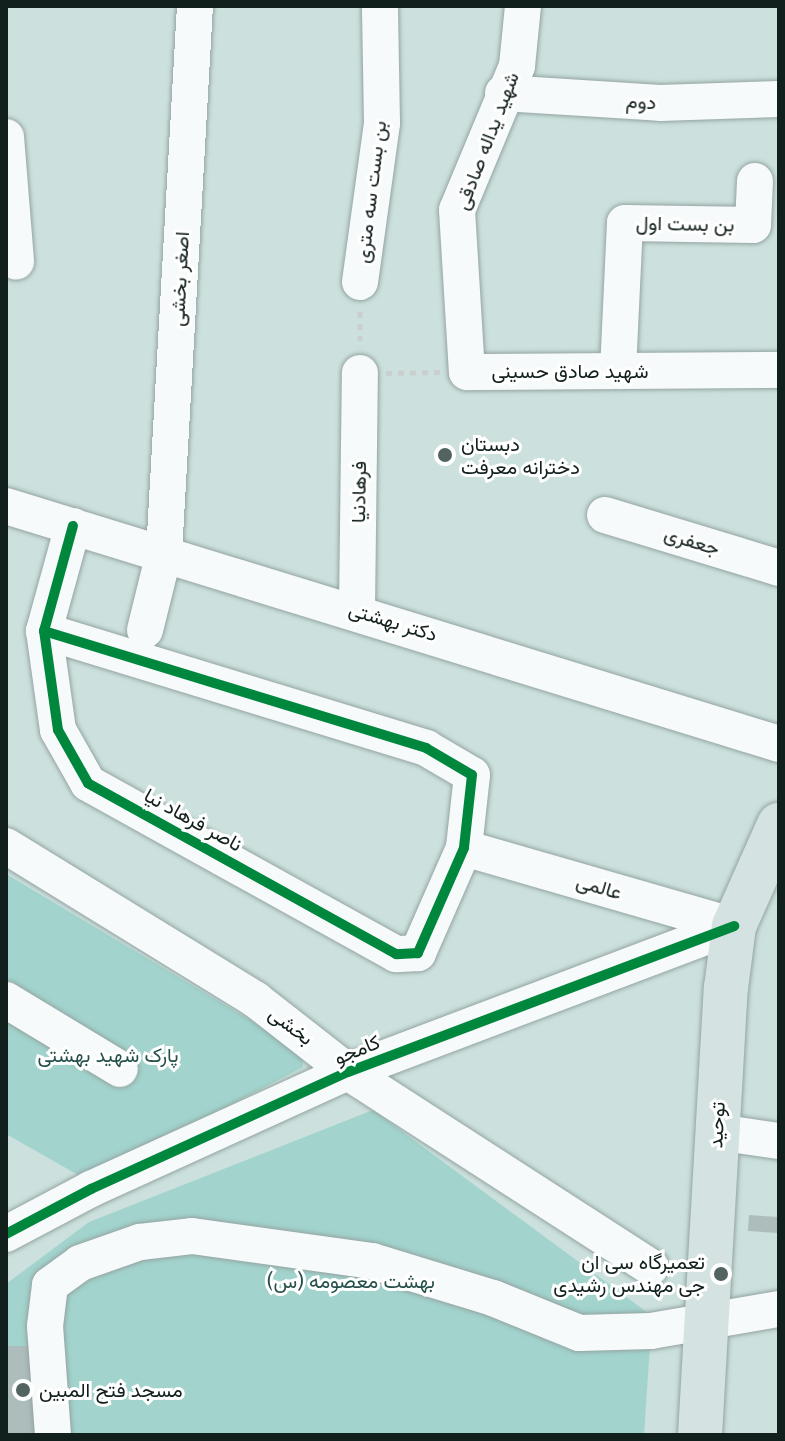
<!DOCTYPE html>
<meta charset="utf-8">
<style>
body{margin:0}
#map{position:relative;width:785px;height:1441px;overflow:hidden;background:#cce1de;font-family:"Fira Sans",Vazirmatn,sans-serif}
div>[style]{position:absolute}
.green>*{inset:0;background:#a2d3cd}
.building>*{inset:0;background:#adbdbb;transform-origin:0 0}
.path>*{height:5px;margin-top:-2.5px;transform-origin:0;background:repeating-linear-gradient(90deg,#c9cfcf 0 6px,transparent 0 12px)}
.roads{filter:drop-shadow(0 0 2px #94a4a2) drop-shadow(0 0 2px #94a4a2)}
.minor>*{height:36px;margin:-18px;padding:0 18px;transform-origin:18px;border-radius:18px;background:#f7fafa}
.major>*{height:44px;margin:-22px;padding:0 22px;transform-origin:22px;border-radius:22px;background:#d4e2e1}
.cycleway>*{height:10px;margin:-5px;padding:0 5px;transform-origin:5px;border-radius:5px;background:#00873e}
.dots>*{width:22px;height:22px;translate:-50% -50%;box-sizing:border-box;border:4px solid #fff;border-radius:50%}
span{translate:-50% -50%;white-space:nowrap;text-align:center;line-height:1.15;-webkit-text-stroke:6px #fff;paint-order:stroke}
.street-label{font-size:20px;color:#111f1d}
.poi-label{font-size:20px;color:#111f1d}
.left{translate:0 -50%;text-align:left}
.right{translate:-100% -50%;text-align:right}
.park-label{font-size:20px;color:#25504b}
.frame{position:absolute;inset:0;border:8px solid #111f1d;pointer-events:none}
</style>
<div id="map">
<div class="green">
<div style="clip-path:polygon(6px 874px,302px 1051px,303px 1067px,87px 1180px,6px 1134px)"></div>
<div style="clip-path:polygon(373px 1110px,652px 1316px,644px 1435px,6px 1435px,6px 1284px,89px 1222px)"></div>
</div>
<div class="building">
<div style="left:749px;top:1215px;width:30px;height:16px;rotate:4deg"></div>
<div style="left:6px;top:1346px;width:32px;height:89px"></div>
</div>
<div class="path">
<div style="left:360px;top:311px;width:34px;rotate:90deg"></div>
<div style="left:386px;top:373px;width:54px;rotate:-1.1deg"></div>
</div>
<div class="roads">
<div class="minor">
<div style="left:523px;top:6px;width:60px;rotate:95.7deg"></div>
<div style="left:517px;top:66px;width:156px;rotate:112.6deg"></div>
<div style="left:457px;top:210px;width:162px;rotate:86.5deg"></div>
<div style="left:467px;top:372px;width:312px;rotate:-0.4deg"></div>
<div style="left:503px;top:93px;width:157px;rotate:3.6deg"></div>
<div style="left:660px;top:103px;width:119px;rotate:-1.9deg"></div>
<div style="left:6px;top:137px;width:125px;rotate:85.4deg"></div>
<div style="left:360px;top:282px;width:161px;rotate:-82.1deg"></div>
<div style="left:382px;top:123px;width:117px;rotate:-91deg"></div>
<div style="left:618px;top:371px;width:148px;rotate:-87.3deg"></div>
<div style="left:625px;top:223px;width:128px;rotate:0.9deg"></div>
<div style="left:753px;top:225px;width:44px;rotate:-87.4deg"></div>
<div style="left:6px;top:506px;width:809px;rotate:17.11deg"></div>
<div style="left:605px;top:515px;width:182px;rotate:16.9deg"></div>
<div style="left:357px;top:610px;width:237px;rotate:-89.3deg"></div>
<div style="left:145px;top:630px;width:79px;rotate:-76.1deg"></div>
<div style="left:164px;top:553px;width:548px;rotate:-86.76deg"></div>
<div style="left:44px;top:631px;width:400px;rotate:17deg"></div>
<div style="left:426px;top:748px;width:53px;rotate:30.4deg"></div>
<div style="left:472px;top:775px;width:73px;rotate:96.3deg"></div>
<div style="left:464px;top:848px;width:115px;rotate:113.7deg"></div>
<div style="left:418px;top:953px;width:22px;rotate:177deg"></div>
<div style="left:396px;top:954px;width:352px;rotate:-151deg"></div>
<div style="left:88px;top:783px;width:61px;rotate:-119.5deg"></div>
<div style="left:58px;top:730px;width:100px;rotate:-98deg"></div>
<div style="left:44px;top:631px;width:109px;rotate:-74.6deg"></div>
<div style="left:6px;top:846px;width:294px;rotate:31.6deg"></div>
<div style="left:256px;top:1000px;width:117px;rotate:38deg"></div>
<div style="left:348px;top:1072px;width:360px;rotate:32.8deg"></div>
<div style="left:464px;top:848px;width:281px;rotate:16.1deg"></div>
<div style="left:6px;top:1000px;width:133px;rotate:31.2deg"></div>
<div style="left:717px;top:1132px;width:63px;rotate:8.3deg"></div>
<div style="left:6px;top:1234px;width:96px;rotate:-27.9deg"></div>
<div style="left:91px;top:1189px;width:282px;rotate:-24.5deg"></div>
<div style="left:348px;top:1072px;width:413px;rotate:-20.7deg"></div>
<div style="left:53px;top:1435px;width:109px;rotate:-94.2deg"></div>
<div style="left:45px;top:1326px;width:41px;rotate:-83deg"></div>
<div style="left:50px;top:1285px;width:37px;rotate:-36deg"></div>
<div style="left:80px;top:1263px;width:64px;rotate:-19.3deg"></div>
<div style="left:140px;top:1242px;width:52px;rotate:-6.6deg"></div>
<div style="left:192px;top:1236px;width:182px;rotate:7.9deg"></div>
<div style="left:372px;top:1261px;width:127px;rotate:17deg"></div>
<div style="left:493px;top:1298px;width:93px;rotate:22.1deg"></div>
<div style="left:579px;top:1333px;width:72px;rotate:-1.6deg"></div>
<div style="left:651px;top:1331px;width:130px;rotate:-9.8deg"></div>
</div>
<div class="major">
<div style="left:700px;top:1435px;width:448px;rotate:-86.7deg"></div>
<div style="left:726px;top:988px;width:63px;rotate:-82.6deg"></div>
<div style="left:734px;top:926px;width:111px;rotate:-66deg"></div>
</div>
</div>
<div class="cycleway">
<div style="left:44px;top:631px;width:400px;rotate:17deg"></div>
<div style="left:426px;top:748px;width:53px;rotate:30.4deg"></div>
<div style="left:472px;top:775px;width:73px;rotate:96.3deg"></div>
<div style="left:464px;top:848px;width:115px;rotate:113.7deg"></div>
<div style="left:418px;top:953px;width:22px;rotate:177deg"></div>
<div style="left:396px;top:954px;width:352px;rotate:-151deg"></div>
<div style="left:88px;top:783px;width:61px;rotate:-119.5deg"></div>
<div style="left:58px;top:730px;width:100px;rotate:-98deg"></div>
<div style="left:44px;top:631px;width:109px;rotate:-74.6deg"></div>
<div style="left:6px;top:1234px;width:96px;rotate:-27.9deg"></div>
<div style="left:91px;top:1189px;width:282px;rotate:-24.5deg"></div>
<div style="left:348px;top:1072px;width:413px;rotate:-20.7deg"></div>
</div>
<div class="dots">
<div style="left:445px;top:455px;background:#526361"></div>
<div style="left:721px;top:1274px;background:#526361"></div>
<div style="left:23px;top:1390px;background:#526361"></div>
</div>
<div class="street-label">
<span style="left:641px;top:102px;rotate:3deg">دوم</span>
<span style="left:487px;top:141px;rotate:-69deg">شهید یداله صادقی</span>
<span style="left:371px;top:192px;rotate:-83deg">بن بست سه متری</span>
<span style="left:685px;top:224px;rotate:1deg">بن بست اول</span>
<span style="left:180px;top:279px;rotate:-87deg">اصغر بخشی</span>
<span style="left:570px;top:371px">شهید صادق حسینی</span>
<span style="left:359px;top:492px;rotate:-89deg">فرهادنیا</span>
<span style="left:692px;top:541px;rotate:17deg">جعفری</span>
<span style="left:393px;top:622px;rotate:17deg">دکتر بهشتی</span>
<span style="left:193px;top:820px;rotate:29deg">ناصر فرهاد نیا</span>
<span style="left:599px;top:887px;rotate:16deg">عالمی</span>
<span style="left:291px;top:1026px;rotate:37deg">بخشی</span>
<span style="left:357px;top:1050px;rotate:-22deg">کامجو</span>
<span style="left:717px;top:1125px;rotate:-87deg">توحید</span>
</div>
<div class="poi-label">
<span class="left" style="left:461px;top:456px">دبستان<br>دخترانه معرفت</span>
<span class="right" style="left:705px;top:1274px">تعمیرگاه سی ان<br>جی مهندس رشیدی</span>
<span class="left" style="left:39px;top:1390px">مسجد فتح المبین</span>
</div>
<div class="park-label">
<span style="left:108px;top:1055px">پارک شهید بهشتی</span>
<span style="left:351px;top:1281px">(بهشت معصومه (س</span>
</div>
<div class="frame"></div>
</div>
